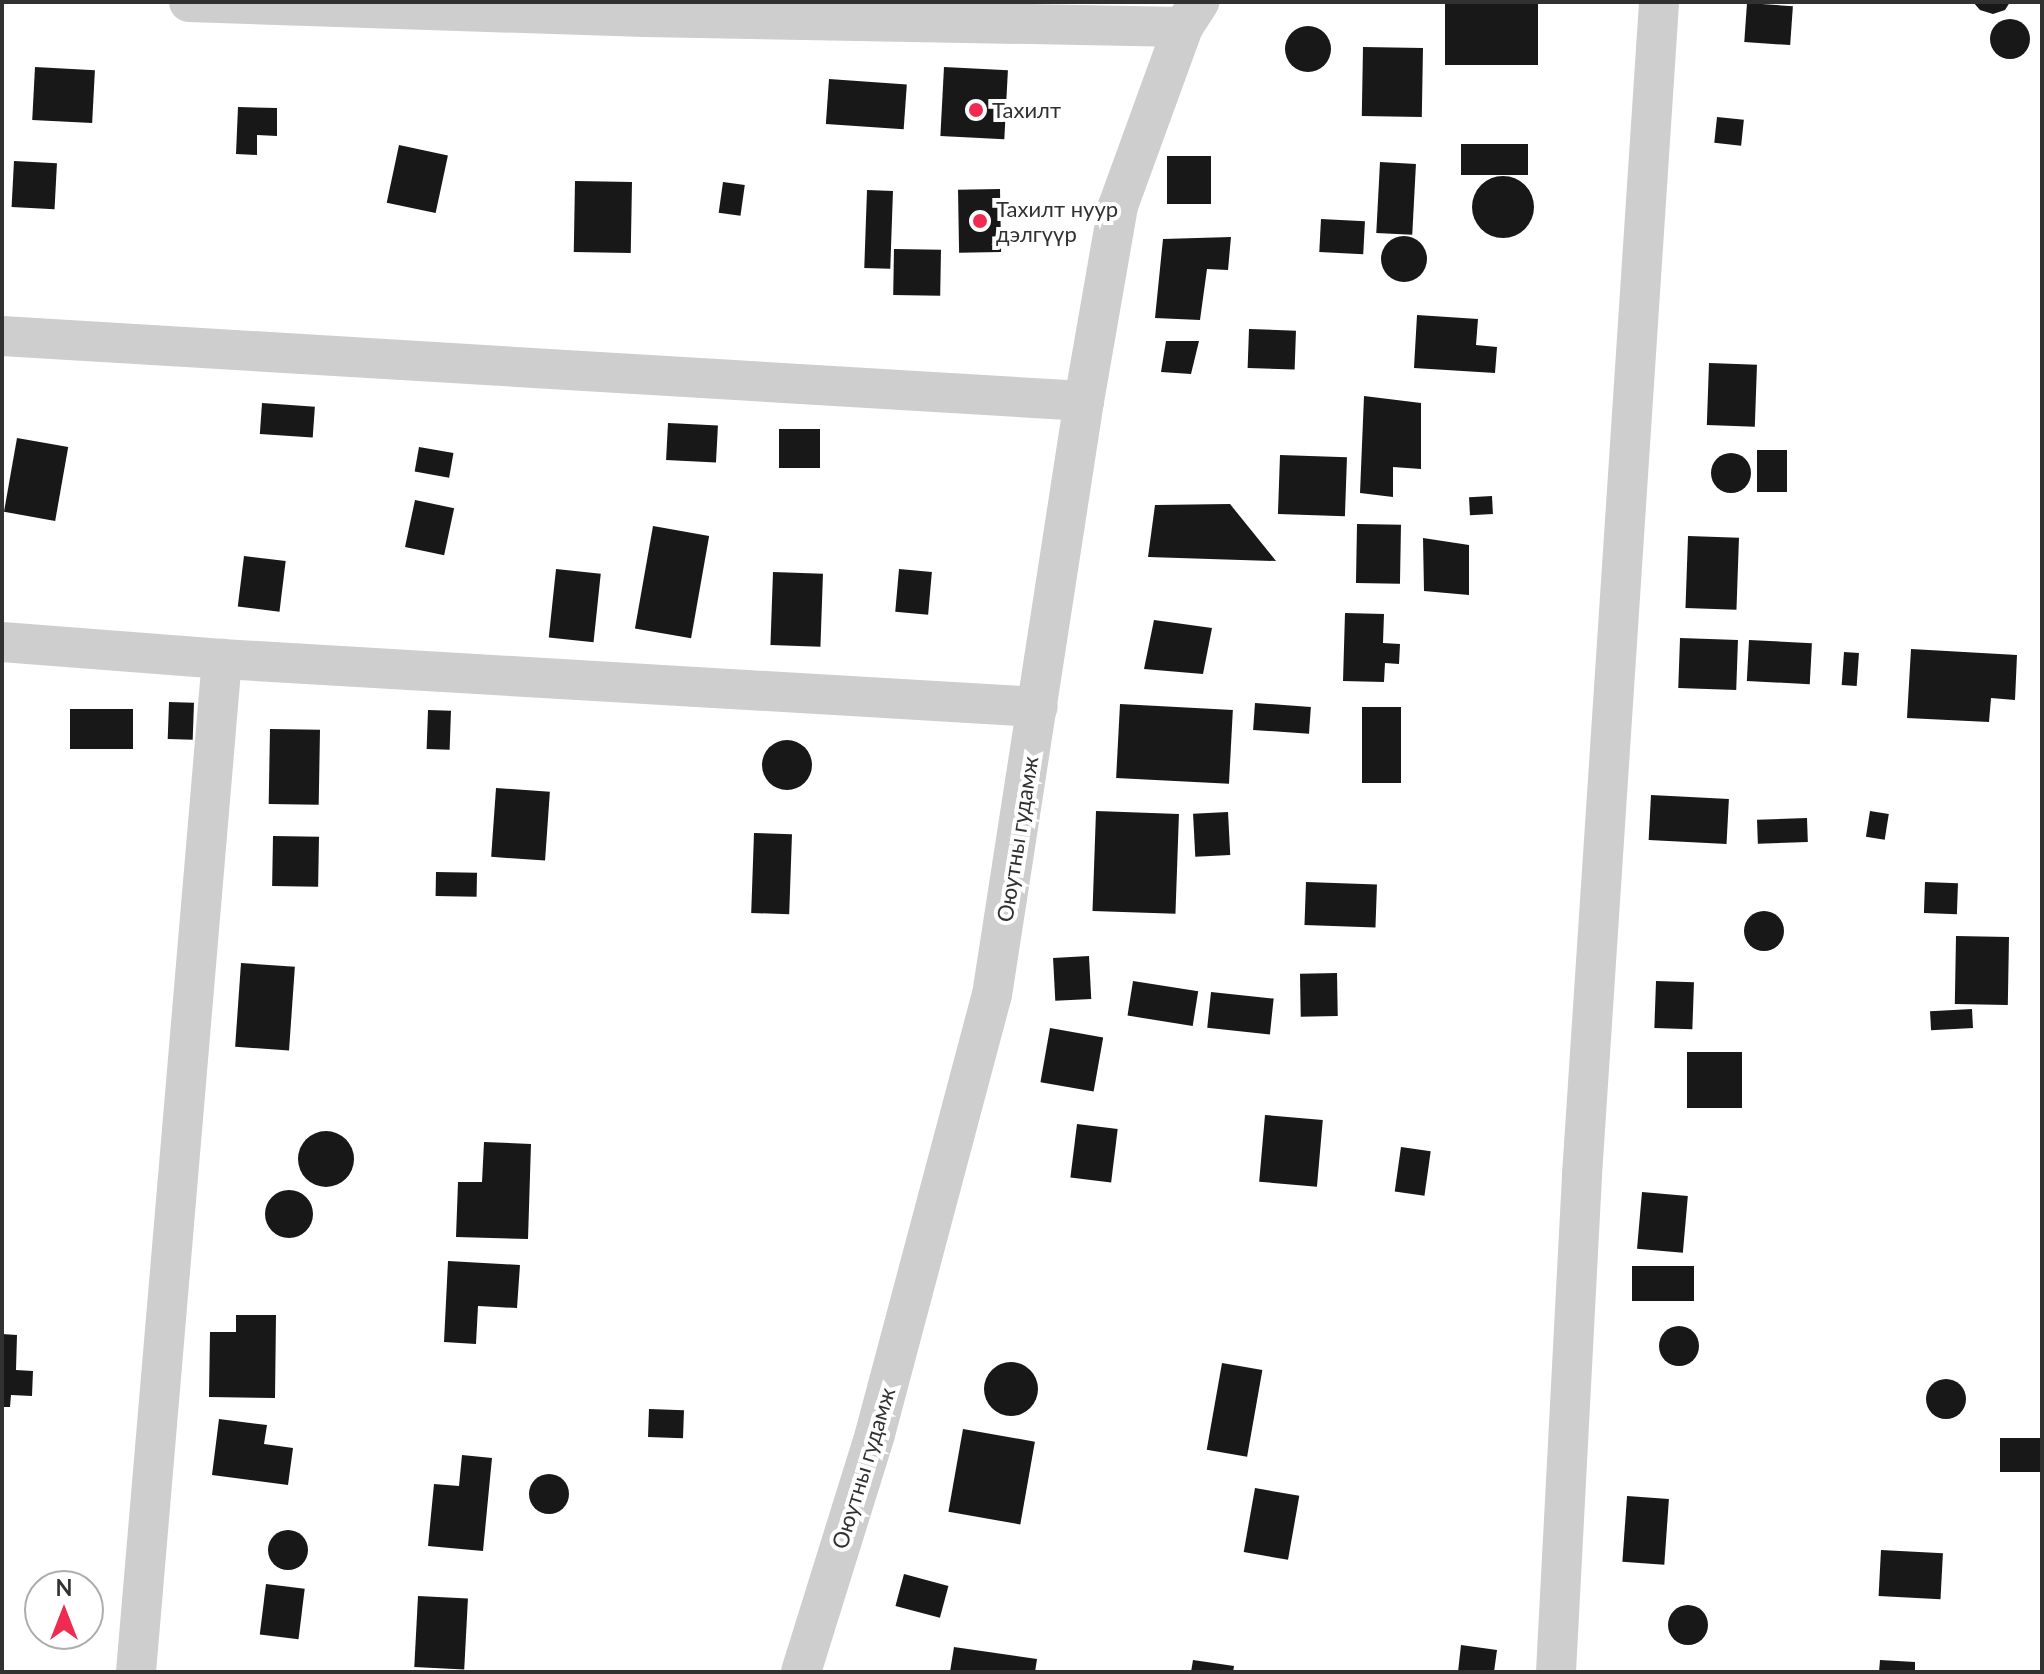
<!DOCTYPE html>
<meta charset="utf-8">
<style>
body{margin:0}
#map{position:relative;width:2044px;height:1674px;overflow:hidden;background:#fff;font-family:Lato,sans-serif}
div>[style]{position:absolute}
.building>*{inset:0;background:#181818;transform-origin:0 0}
.round{border-radius:50%}
.minor>*{height:40px;margin:-20px;padding:0 20px;transform-origin:20px;border-radius:20px;background:#cecece}
.dots>*{width:22px;height:22px;translate:-50% -50%;box-sizing:border-box;border:4px solid #fff;border-radius:50%}
span{translate:-50% -50%;white-space:nowrap;text-align:center;line-height:1.15;-webkit-text-stroke:8px #fff;paint-order:stroke}
.poi-label{font-size:22px;color:#313131}
.left{translate:0 -50%;text-align:left}
.street-label{font-size:22px;color:#313131}
.frame{position:absolute;inset:0;border:4px solid #313131;pointer-events:none}
.north{position:absolute;left:24px;top:1570px;width:80px;height:80px;box-sizing:border-box;background:#fff;border:2px solid #adadad;border-radius:50%;rotate:0deg;font-size:22px;font-weight:700;line-height:32px;text-align:center;color:#313131}
.north::after{content:'';display:block;margin:auto;width:28px;height:36px;background:#f02b51;clip-path:polygon(50% 0,100% 100%,50% 72%,0 100%)}
</style>
<div id="map">
<div class="building">
<div style="left:1445px;top:2px;width:93px;height:63px"></div>
<div style="clip-path:polygon(1973px 2px,2010px 2px,2005px 10px,1993px 14px,1980px 10px)"></div>
<div style="left:1747px;top:3px;width:46px;height:39px;rotate:4deg"></div>
<div class="round" style="left:1990px;top:19px;width:40px;height:40px"></div>
<div class="round" style="left:1285px;top:26px;width:46px;height:46px"></div>
<div style="left:1363px;top:47px;width:60px;height:69px;rotate:1deg"></div>
<div style="left:35px;top:67px;width:60px;height:53px;rotate:3deg"></div>
<div style="left:944px;top:67px;width:64px;height:69px;rotate:3deg"></div>
<div style="left:829px;top:79px;width:78px;height:45px;rotate:4deg"></div>
<div style="clip-path:polygon(238px 107px,277px 108px,277px 136px,257px 135px,257px 155px,236px 154px)"></div>
<div style="left:1717px;top:117px;width:27px;height:26px;rotate:6deg"></div>
<div style="left:1461px;top:144px;width:67px;height:31px"></div>
<div style="left:399px;top:145px;width:50px;height:59px;rotate:12deg"></div>
<div style="left:1167px;top:156px;width:44px;height:48px"></div>
<div style="left:14px;top:161px;width:43px;height:46px;rotate:3deg"></div>
<div style="left:1380px;top:162px;width:36px;height:71px;rotate:3deg"></div>
<div class="round" style="left:1472px;top:176px;width:62px;height:62px"></div>
<div style="left:575px;top:181px;width:57px;height:71px;rotate:1deg"></div>
<div style="left:723px;top:182px;width:22px;height:31px;rotate:8deg"></div>
<div style="left:1000px;top:189px;width:63px;height:42px;rotate:89deg"></div>
<div style="left:867px;top:190px;width:26px;height:78px;rotate:2deg"></div>
<div style="left:1321px;top:219px;width:44px;height:33px;rotate:3deg"></div>
<div class="round" style="left:1381px;top:236px;width:46px;height:46px"></div>
<div style="clip-path:polygon(1231px 237px,1228px 270px,1207px 269px,1200px 320px,1155px 318px,1163px 239px)"></div>
<div style="left:894px;top:249px;width:47px;height:46px;rotate:1deg"></div>
<div style="clip-path:polygon(1417px 315px,1478px 319px,1476px 345px,1497px 347px,1495px 373px,1414px 368px)"></div>
<div style="left:1249px;top:329px;width:47px;height:39px;rotate:2deg"></div>
<div style="clip-path:polygon(1166px 341px,1199px 341px,1191px 374px,1161px 372px)"></div>
<div style="left:1709px;top:363px;width:48px;height:62px;rotate:2deg"></div>
<div style="clip-path:polygon(1364px 396px,1421px 403px,1421px 469px,1393px 467px,1393px 497px,1360px 493px)"></div>
<div style="left:262px;top:403px;width:53px;height:31px;rotate:4deg"></div>
<div style="left:668px;top:423px;width:50px;height:37px;rotate:3deg"></div>
<div style="left:779px;top:429px;width:41px;height:39px"></div>
<div style="left:17px;top:438px;width:52px;height:75px;rotate:10deg"></div>
<div style="left:419px;top:447px;width:35px;height:25px;rotate:10deg"></div>
<div style="left:1757px;top:450px;width:30px;height:42px"></div>
<div class="round" style="left:1711px;top:453px;width:40px;height:40px"></div>
<div style="left:1280px;top:455px;width:67px;height:59px;rotate:2deg"></div>
<div style="left:1492px;top:496px;width:18px;height:23px;rotate:87deg"></div>
<div style="left:415px;top:500px;width:40px;height:48px;rotate:12deg"></div>
<div style="clip-path:polygon(1230px 504px,1276px 561px,1148px 557px,1155px 505px)"></div>
<div style="left:1357px;top:524px;width:44px;height:59px;rotate:1deg"></div>
<div style="left:653px;top:526px;width:57px;height:104px;rotate:10deg"></div>
<div style="left:1688px;top:536px;width:51px;height:72px;rotate:2deg"></div>
<div style="clip-path:polygon(1423px 538px,1469px 545px,1469px 595px,1424px 591px)"></div>
<div style="left:244px;top:556px;width:42px;height:51px;rotate:7deg"></div>
<div style="left:556px;top:569px;width:45px;height:69px;rotate:6deg"></div>
<div style="left:899px;top:569px;width:33px;height:43px;rotate:5deg"></div>
<div style="left:773px;top:572px;width:50px;height:73px;rotate:2deg"></div>
<div style="clip-path:polygon(1345px 613px,1384px 614px,1383px 643px,1400px 644px,1399px 664px,1385px 663px,1384px 682px,1343px 681px)"></div>
<div style="clip-path:polygon(1154px 620px,1212px 628px,1203px 674px,1144px 669px)"></div>
<div style="left:1680px;top:638px;width:58px;height:50px;rotate:2deg"></div>
<div style="left:1749px;top:640px;width:63px;height:41px;rotate:3deg"></div>
<div style="clip-path:polygon(1911px 649px,2017px 655px,2015px 700px,1991px 698px,1989px 722px,1907px 718px)"></div>
<div style="left:1844px;top:652px;width:15px;height:33px;rotate:4deg"></div>
<div style="left:169px;top:702px;width:25px;height:37px;rotate:2deg"></div>
<div style="left:1255px;top:703px;width:56px;height:27px;rotate:4deg"></div>
<div style="left:1120px;top:704px;width:113px;height:74px;rotate:3deg"></div>
<div style="left:1362px;top:707px;width:39px;height:76px"></div>
<div style="left:70px;top:709px;width:63px;height:40px"></div>
<div style="left:428px;top:710px;width:23px;height:39px;rotate:2deg"></div>
<div style="left:270px;top:729px;width:50px;height:75px;rotate:1deg"></div>
<div class="round" style="left:762px;top:740px;width:50px;height:50px"></div>
<div style="left:496px;top:788px;width:54px;height:69px;rotate:4deg"></div>
<div style="left:1651px;top:795px;width:78px;height:45px;rotate:3deg"></div>
<div style="left:1096px;top:811px;width:83px;height:100px;rotate:2deg"></div>
<div style="left:1870px;top:811px;width:19px;height:26px;rotate:9deg"></div>
<div style="left:1228px;top:812px;width:43px;height:35px;rotate:87deg"></div>
<div style="left:1807px;top:818px;width:24px;height:50px;rotate:88deg"></div>
<div style="left:754px;top:833px;width:38px;height:80px;rotate:2deg"></div>
<div style="left:273px;top:836px;width:46px;height:50px;rotate:1deg"></div>
<div style="left:436px;top:872px;width:41px;height:24px;rotate:1deg"></div>
<div style="left:1306px;top:882px;width:71px;height:43px;rotate:2deg"></div>
<div style="left:1925px;top:882px;width:33px;height:31px;rotate:2deg"></div>
<div class="round" style="left:1744px;top:911px;width:40px;height:40px"></div>
<div style="left:1956px;top:936px;width:53px;height:68px;rotate:1deg"></div>
<div style="left:1089px;top:956px;width:43px;height:36px;rotate:87deg"></div>
<div style="left:241px;top:963px;width:54px;height:84px;rotate:4deg"></div>
<div style="left:1337px;top:973px;width:43px;height:37px;rotate:89deg"></div>
<div style="left:1133px;top:981px;width:66px;height:35px;rotate:9deg"></div>
<div style="left:1656px;top:981px;width:38px;height:47px;rotate:2deg"></div>
<div style="left:1211px;top:992px;width:63px;height:36px;rotate:6deg"></div>
<div style="left:1972px;top:1009px;width:19px;height:42px;rotate:87deg"></div>
<div style="left:1050px;top:1028px;width:54px;height:55px;rotate:10deg"></div>
<div style="left:1687px;top:1052px;width:55px;height:56px"></div>
<div style="left:1265px;top:1115px;width:58px;height:67px;rotate:5deg"></div>
<div style="left:1077px;top:1124px;width:41px;height:54px;rotate:7deg"></div>
<div class="round" style="left:298px;top:1131px;width:56px;height:56px"></div>
<div style="clip-path:polygon(484px 1142px,531px 1144px,528px 1239px,456px 1237px,458px 1182px,482px 1182px)"></div>
<div style="left:1401px;top:1147px;width:30px;height:45px;rotate:8deg"></div>
<div class="round" style="left:265px;top:1190px;width:48px;height:48px"></div>
<div style="left:1642px;top:1192px;width:46px;height:57px;rotate:5deg"></div>
<div style="clip-path:polygon(448px 1261px,520px 1265px,517px 1308px,478px 1306px,476px 1344px,444px 1342px)"></div>
<div style="left:1632px;top:1266px;width:62px;height:35px"></div>
<div style="clip-path:polygon(236px 1315px,276px 1315px,275px 1398px,209px 1397px,210px 1332px,236px 1332px)"></div>
<div class="round" style="left:1659px;top:1326px;width:40px;height:40px"></div>
<div style="clip-path:polygon(2px 1334px,17px 1335px,16px 1370px,33px 1371px,32px 1396px,11px 1395px,10px 1407px,2px 1407px)"></div>
<div class="round" style="left:984px;top:1362px;width:54px;height:54px"></div>
<div style="left:1222px;top:1363px;width:41px;height:88px;rotate:10deg"></div>
<div class="round" style="left:1926px;top:1379px;width:40px;height:40px"></div>
<div style="left:649px;top:1409px;width:35px;height:28px;rotate:2deg"></div>
<div style="clip-path:polygon(219px 1419px,267px 1425px,264px 1444px,293px 1448px,288px 1485px,212px 1475px)"></div>
<div style="left:963px;top:1429px;width:73px;height:84px;rotate:10deg"></div>
<div style="left:2000px;top:1438px;width:42px;height:34px"></div>
<div style="clip-path:polygon(462px 1455px,492px 1458px,483px 1551px,428px 1546px,434px 1484px,459px 1486px)"></div>
<div class="round" style="left:529px;top:1474px;width:40px;height:40px"></div>
<div style="left:1255px;top:1488px;width:45px;height:65px;rotate:10deg"></div>
<div style="left:1627px;top:1496px;width:42px;height:66px;rotate:4deg"></div>
<div class="round" style="left:268px;top:1530px;width:40px;height:40px"></div>
<div style="left:1881px;top:1550px;width:62px;height:46px;rotate:3deg"></div>
<div style="left:904px;top:1574px;width:46px;height:33px;rotate:15deg"></div>
<div style="left:266px;top:1584px;width:39px;height:51px;rotate:7deg"></div>
<div style="left:418px;top:1596px;width:50px;height:71px;rotate:3deg"></div>
<div class="round" style="left:1668px;top:1605px;width:40px;height:40px"></div>
<div style="clip-path:polygon(1461px 1645px,1497px 1650px,1494px 1672px,1458px 1672px)"></div>
<div style="clip-path:polygon(954px 1647px,1037px 1659px,1035px 1672px,950px 1672px)"></div>
<div style="clip-path:polygon(1193px 1660px,1234px 1666px,1233px 1672px,1191px 1672px)"></div>
<div style="clip-path:polygon(1880px 1660px,1915px 1662px,1915px 1672px,1879px 1672px)"></div>
</div>
<div class="minor">
<div style="left:189px;top:2px;width:456px;rotate:1.9deg"></div>
<div style="left:645px;top:17px;width:538px;rotate:1.06deg"></div>
<div style="left:2px;top:336px;width:1084px;rotate:3.44deg"></div>
<div style="left:2px;top:642px;width:221px;rotate:4.4deg"></div>
<div style="left:222px;top:659px;width:817px;rotate:3.37deg"></div>
<div style="left:136px;top:1672px;width:1017px;rotate:-85.15deg"></div>
<div style="left:801px;top:1672px;width:249px;rotate:-72.7deg"></div>
<div style="left:875px;top:1434px;width:454px;rotate:-75.1deg"></div>
<div style="left:992px;top:995px;width:601px;rotate:-81.2deg"></div>
<div style="left:1084px;top:401px;width:198px;rotate:-80.1deg"></div>
<div style="left:1118px;top:206px;width:190px;rotate:-70deg"></div>
<div style="left:1183px;top:27px;width:30px;rotate:-57deg"></div>
<div style="left:1556px;top:1672px;width:498px;rotate:-87deg"></div>
<div style="left:1582px;top:1175px;width:1176px;rotate:-86.24deg"></div>
</div>
<div class="dots">
<div style="left:976px;top:110px;background:#f02b51"></div>
<div style="left:980px;top:221px;background:#f02b51"></div>
</div>
<div class="poi-label">
<span class="left" style="left:992px;top:110px">Тахилт</span>
<span class="left" style="left:996px;top:221px">Тахилт нуур<br>дэлгүүр</span>
</div>
<div class="street-label">
<span style="left:1017px;top:839px;rotate:-81deg">Оюутны гудамж</span>
<span style="left:863px;top:1468px;rotate:-73deg">Оюутны гудамж</span>
</div>
<div class="frame"></div>
<div class="north">N</div>
</div>
